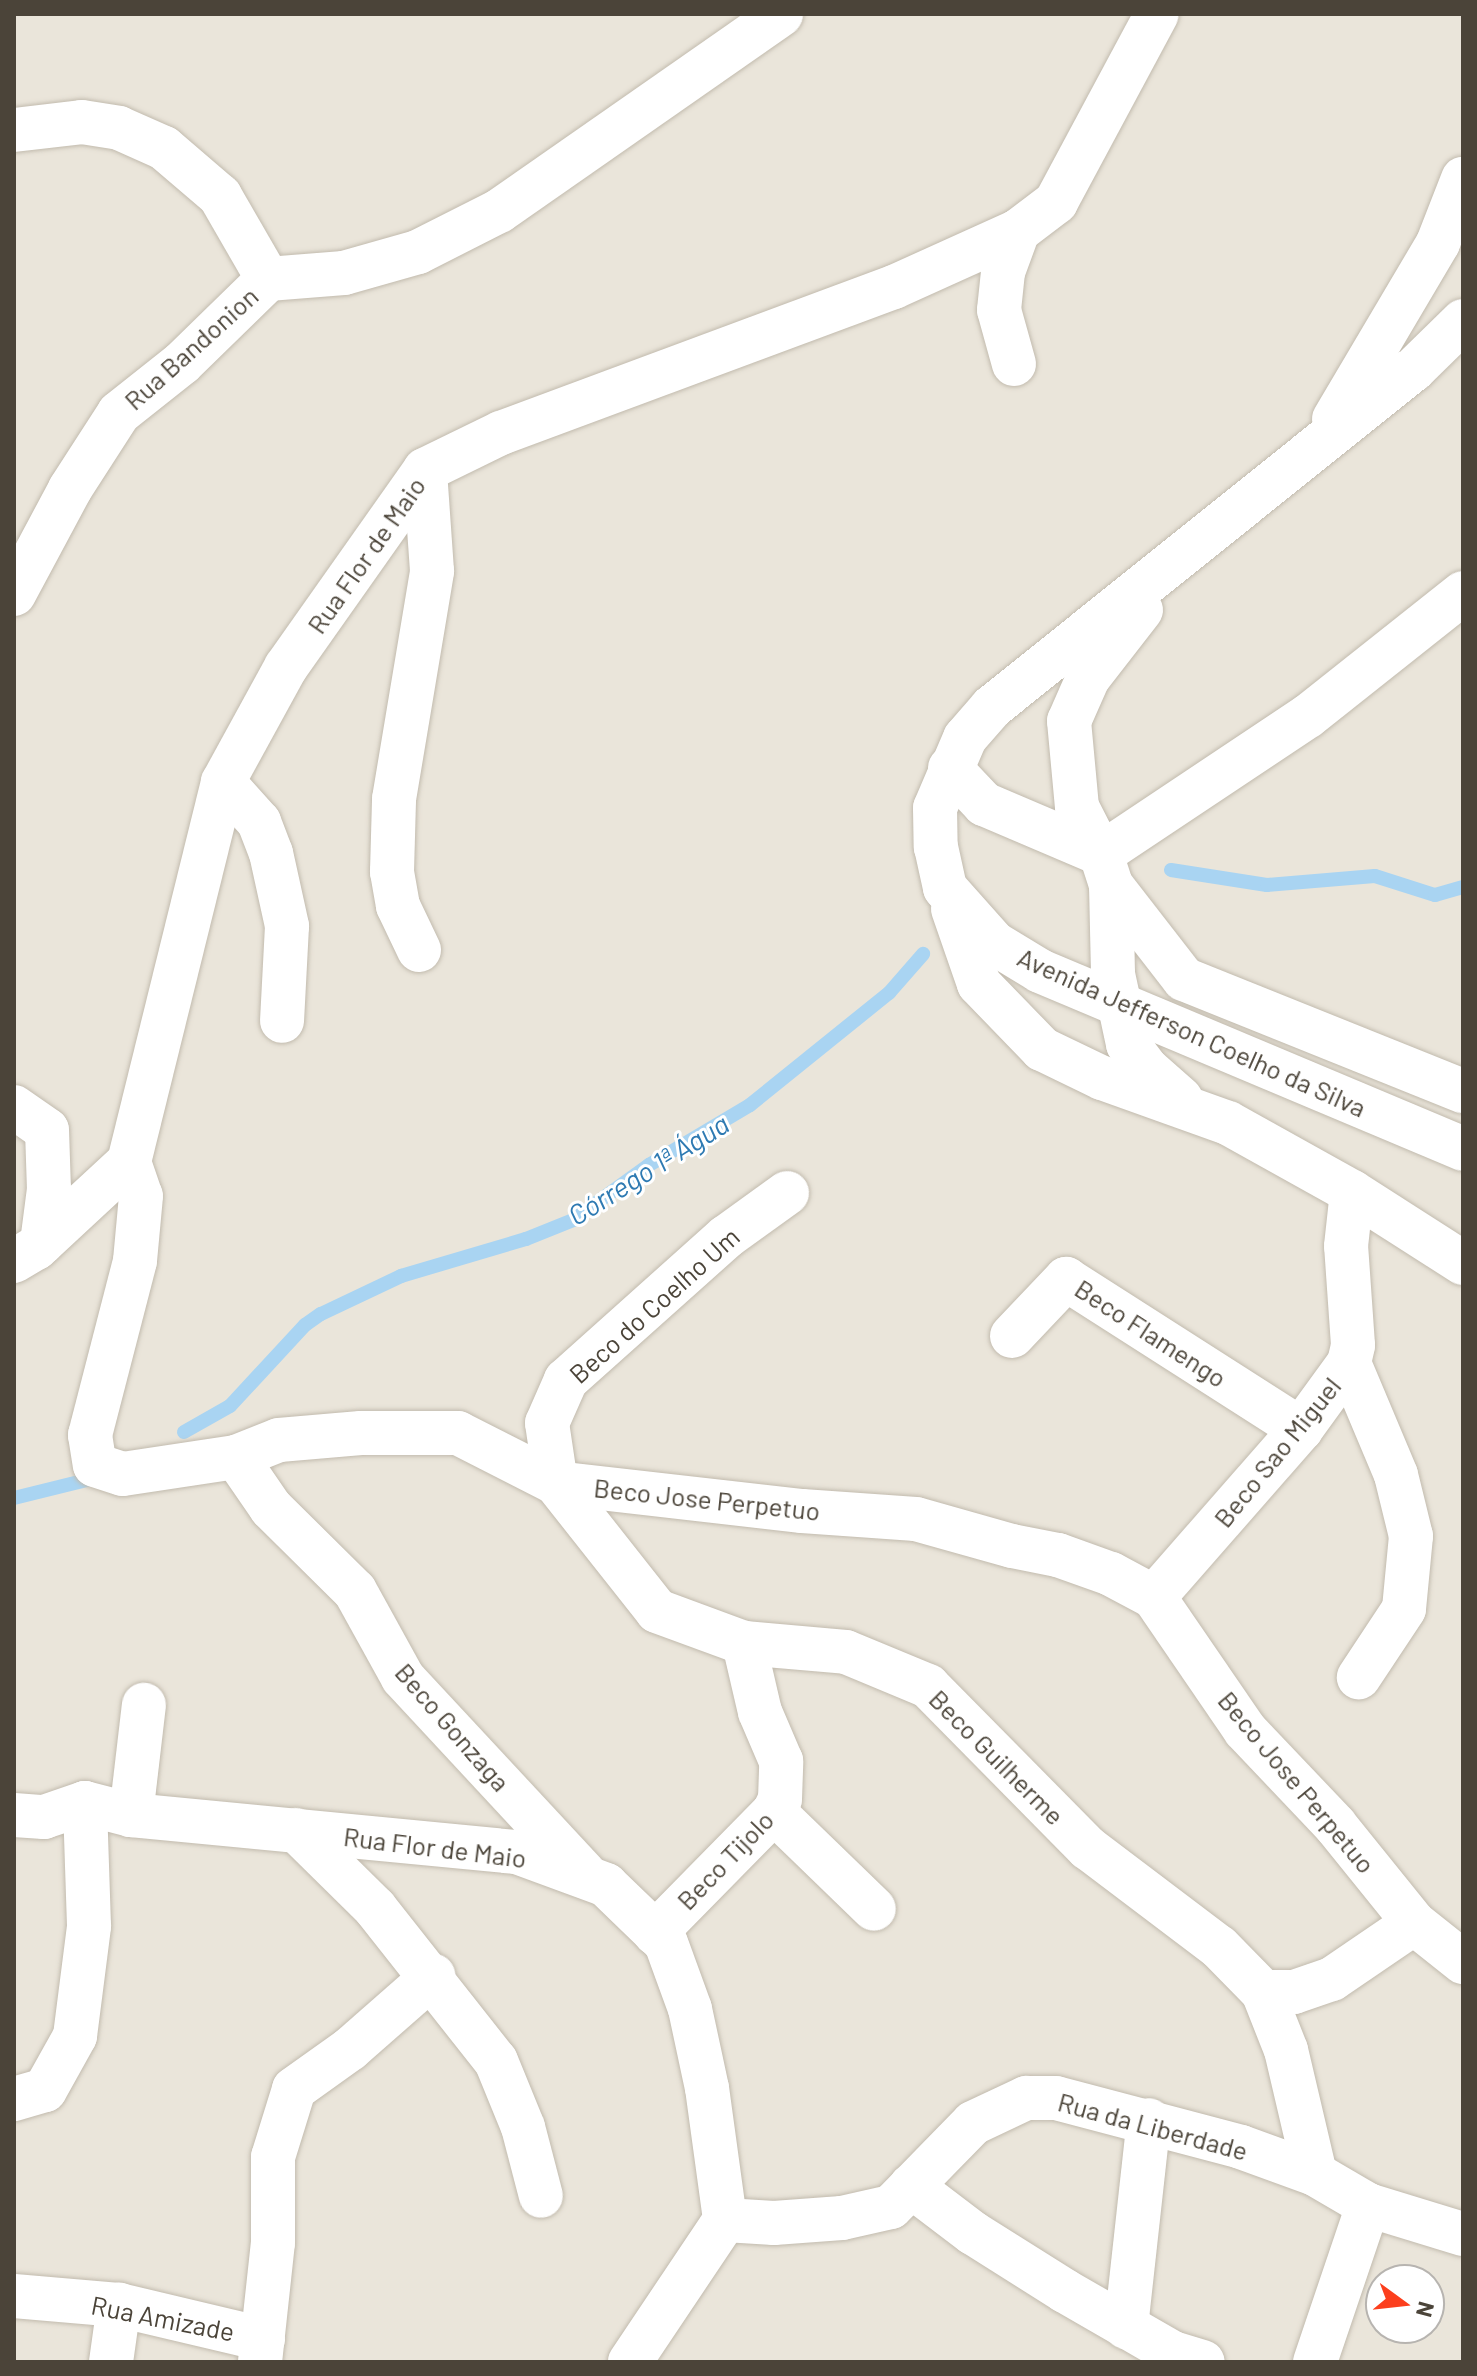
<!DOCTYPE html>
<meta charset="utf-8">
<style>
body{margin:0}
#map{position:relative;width:1477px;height:2376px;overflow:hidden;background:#f6f3ec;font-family:Barlow,sans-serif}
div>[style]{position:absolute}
.residential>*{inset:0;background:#eae5da}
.stream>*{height:14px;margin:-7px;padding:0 7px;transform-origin:7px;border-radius:7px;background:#a9d4f2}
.roads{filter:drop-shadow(0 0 2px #c2bbae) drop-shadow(0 0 2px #c2bbae)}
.minor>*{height:44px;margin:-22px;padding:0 22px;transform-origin:22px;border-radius:22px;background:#fff}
span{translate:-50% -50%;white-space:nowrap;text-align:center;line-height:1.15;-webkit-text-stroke:6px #fff;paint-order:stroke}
.street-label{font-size:26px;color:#4b4439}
.water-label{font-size:28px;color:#2e7ab2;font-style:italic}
.frame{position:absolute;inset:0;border:16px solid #4b4439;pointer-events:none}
.north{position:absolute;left:1365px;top:2264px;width:80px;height:80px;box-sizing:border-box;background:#fff;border:2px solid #b7b4b0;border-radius:50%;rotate:105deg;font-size:22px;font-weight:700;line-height:32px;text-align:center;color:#4b4439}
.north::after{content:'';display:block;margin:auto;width:28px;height:36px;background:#fc3f1d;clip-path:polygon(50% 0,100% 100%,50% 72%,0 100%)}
</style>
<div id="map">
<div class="residential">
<div style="clip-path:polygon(evenodd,14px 14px,1463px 14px,1463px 2362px,14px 2362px,14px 14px,1381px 2280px,1429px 2280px,1429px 2328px,1381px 2328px,1381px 2280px)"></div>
</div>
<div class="stream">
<div style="left:1171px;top:870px;width:97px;rotate:8.9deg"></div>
<div style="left:1267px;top:885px;width:108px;rotate:-4.8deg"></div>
<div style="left:1375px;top:876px;width:63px;rotate:17.6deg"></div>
<div style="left:1435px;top:895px;width:29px;rotate:-16deg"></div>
<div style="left:184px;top:1432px;width:53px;rotate:-29.5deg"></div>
<div style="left:230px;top:1406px;width:110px;rotate:-47.2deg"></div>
<div style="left:305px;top:1325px;width:19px;rotate:-35deg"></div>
<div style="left:321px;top:1314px;width:89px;rotate:-25.4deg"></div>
<div style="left:401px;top:1276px;width:130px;rotate:-16.5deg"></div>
<div style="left:526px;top:1239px;width:51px;rotate:-22deg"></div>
<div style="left:573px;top:1220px;width:94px;rotate:-35.9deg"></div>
<div style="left:649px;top:1165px;width:117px;rotate:-30.7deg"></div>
<div style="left:750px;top:1105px;width:179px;rotate:-38.9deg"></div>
<div style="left:889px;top:993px;width:52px;rotate:-48.9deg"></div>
<div style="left:14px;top:1498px;width:75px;rotate:-13.9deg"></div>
</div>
<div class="roads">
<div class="minor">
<div style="left:14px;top:130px;width:68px;rotate:-6.7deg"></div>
<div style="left:82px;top:122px;width:37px;rotate:9deg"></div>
<div style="left:119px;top:128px;width:49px;rotate:24deg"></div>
<div style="left:164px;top:148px;width:74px;rotate:40.6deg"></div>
<div style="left:220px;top:196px;width:96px;rotate:60deg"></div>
<div style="left:1463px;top:321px;width:69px;rotate:135.6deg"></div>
<div style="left:1414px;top:369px;width:541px;rotate:141.31deg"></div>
<div style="left:992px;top:707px;width:41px;rotate:131.1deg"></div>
<div style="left:965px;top:738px;width:76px;rotate:113.2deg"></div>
<div style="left:935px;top:808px;width:39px;rotate:89deg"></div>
<div style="left:936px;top:847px;width:42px;rotate:77.6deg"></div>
<div style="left:945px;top:888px;width:74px;rotate:48.3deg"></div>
<div style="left:994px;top:943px;width:54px;rotate:31.3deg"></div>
<div style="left:1040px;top:971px;width:459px;rotate:22.8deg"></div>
<div style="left:1014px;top:364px;width:56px;rotate:-105.5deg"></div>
<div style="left:999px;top:310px;width:38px;rotate:-84deg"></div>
<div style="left:1003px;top:272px;width:44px;rotate:-69.9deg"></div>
<div style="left:1334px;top:419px;width:204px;rotate:-59.4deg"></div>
<div style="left:1438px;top:243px;width:69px;rotate:-68.7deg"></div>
<div style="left:14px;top:594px;width:119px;rotate:-61.9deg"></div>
<div style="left:70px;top:489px;width:90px;rotate:-57.2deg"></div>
<div style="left:119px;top:413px;width:80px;rotate:-38.4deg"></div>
<div style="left:182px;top:363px;width:120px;rotate:-44.3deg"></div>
<div style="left:268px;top:279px;width:76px;rotate:-4.5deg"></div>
<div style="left:344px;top:273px;width:77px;rotate:-15.8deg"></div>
<div style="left:418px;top:252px;width:91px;rotate:-26.8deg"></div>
<div style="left:499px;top:211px;width:344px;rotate:-34.9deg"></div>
<div style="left:1141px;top:610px;width:86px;rotate:127.9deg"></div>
<div style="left:1088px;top:678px;width:47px;rotate:113.8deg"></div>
<div style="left:1069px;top:721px;width:86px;rotate:84.7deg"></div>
<div style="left:1077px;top:807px;width:53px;rotate:62.9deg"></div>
<div style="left:1101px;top:854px;width:33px;rotate:72deg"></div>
<div style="left:1111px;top:885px;width:119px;rotate:52.2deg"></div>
<div style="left:1184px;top:979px;width:301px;rotate:21.9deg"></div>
<div style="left:950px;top:768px;width:50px;rotate:46.6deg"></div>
<div style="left:984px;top:804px;width:127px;rotate:23.1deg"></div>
<div style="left:223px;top:782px;width:54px;rotate:48deg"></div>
<div style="left:259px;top:822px;width:33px;rotate:69deg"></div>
<div style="left:271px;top:853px;width:75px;rotate:77.6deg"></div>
<div style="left:287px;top:926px;width:95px;rotate:93deg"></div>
<div style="left:1101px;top:854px;width:249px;rotate:-33.7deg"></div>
<div style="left:1308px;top:716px;width:198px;rotate:-38.4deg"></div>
<div style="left:1111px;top:885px;width:89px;rotate:88.7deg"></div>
<div style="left:1113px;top:974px;width:72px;rotate:77.9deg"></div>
<div style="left:1128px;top:1044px;width:31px;rotate:53deg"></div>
<div style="left:1147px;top:1069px;width:45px;rotate:41.4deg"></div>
<div style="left:953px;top:909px;width:79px;rotate:70.9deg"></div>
<div style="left:979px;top:984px;width:91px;rotate:45.9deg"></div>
<div style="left:1042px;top:1049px;width:67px;rotate:25.8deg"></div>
<div style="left:1102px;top:1078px;width:134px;rotate:19.7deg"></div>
<div style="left:1228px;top:1123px;width:142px;rotate:29.1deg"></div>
<div style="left:1352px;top:1192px;width:132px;rotate:32.6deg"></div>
<div style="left:419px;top:950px;width:49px;rotate:-115.5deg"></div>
<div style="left:398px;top:906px;width:35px;rotate:-100deg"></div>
<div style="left:392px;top:872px;width:73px;rotate:-88.4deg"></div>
<div style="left:394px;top:799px;width:231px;rotate:-80.5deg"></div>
<div style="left:432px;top:571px;width:101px;rotate:-94deg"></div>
<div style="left:14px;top:1107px;width:40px;rotate:34.9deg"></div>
<div style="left:47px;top:1130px;width:59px;rotate:88.1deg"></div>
<div style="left:49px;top:1189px;width:54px;rotate:97.4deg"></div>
<div style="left:129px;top:1162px;width:36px;rotate:71deg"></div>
<div style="left:141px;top:1196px;width:65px;rotate:95.3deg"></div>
<div style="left:135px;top:1261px;width:180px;rotate:104.5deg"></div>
<div style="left:90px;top:1435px;width:30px;rotate:81deg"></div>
<div style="left:95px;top:1465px;width:29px;rotate:18deg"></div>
<div style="left:123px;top:1474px;width:114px;rotate:-8.6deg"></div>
<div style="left:236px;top:1457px;width:46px;rotate:-21.6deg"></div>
<div style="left:279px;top:1440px;width:82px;rotate:-4.9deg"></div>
<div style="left:361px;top:1433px;width:97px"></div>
<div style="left:458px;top:1433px;width:110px;rotate:27deg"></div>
<div style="left:556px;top:1483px;width:248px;rotate:6.5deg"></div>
<div style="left:802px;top:1511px;width:114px;rotate:4deg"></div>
<div style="left:916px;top:1519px;width:100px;rotate:15.7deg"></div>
<div style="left:1012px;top:1546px;width:47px;rotate:11.1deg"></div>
<div style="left:1058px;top:1555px;width:56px;rotate:19.7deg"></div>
<div style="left:1111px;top:1574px;width:49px;rotate:28.1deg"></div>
<div style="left:1154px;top:1597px;width:161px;rotate:55.6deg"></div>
<div style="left:1245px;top:1730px;width:131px;rotate:46.5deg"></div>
<div style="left:1335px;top:1825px;width:126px;rotate:51.1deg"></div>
<div style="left:1414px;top:1923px;width:63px;rotate:38.5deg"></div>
<div style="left:787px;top:1193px;width:75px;rotate:144.2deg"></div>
<div style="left:726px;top:1237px;width:215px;rotate:138.2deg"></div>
<div style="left:566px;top:1380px;width:47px;rotate:113.8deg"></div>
<div style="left:547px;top:1423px;width:61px;rotate:81.5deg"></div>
<div style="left:556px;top:1483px;width:163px;rotate:51.7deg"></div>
<div style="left:657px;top:1611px;width:93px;rotate:20.2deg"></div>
<div style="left:744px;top:1643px;width:102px;rotate:5deg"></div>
<div style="left:846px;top:1652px;width:89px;rotate:22.5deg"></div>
<div style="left:928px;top:1686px;width:228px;rotate:45.4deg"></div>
<div style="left:1088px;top:1848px;width:164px;rotate:37.1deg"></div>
<div style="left:1219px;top:1947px;width:63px;rotate:45.6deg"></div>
<div style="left:1263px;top:1992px;width:62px;rotate:68.4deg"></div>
<div style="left:1286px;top:2050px;width:127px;rotate:76.8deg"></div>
<div style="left:14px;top:1261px;width:26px;rotate:-31deg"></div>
<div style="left:36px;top:1248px;width:127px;rotate:-42.8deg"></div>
<div style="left:129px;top:1162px;width:391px;rotate:-76.1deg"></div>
<div style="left:223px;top:782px;width:131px;rotate:-61.3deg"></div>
<div style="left:286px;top:667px;width:241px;rotate:-54.8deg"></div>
<div style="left:425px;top:470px;width:85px;rotate:-26deg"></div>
<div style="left:501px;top:433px;width:419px;rotate:-20.4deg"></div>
<div style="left:894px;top:287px;width:136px;rotate:-24.3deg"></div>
<div style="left:1018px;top:231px;width:48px;rotate:-37.3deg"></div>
<div style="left:1056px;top:202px;width:213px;rotate:-61.8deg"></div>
<div style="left:1012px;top:1336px;width:79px;rotate:-46.5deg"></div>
<div style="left:1066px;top:1279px;width:279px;rotate:32.6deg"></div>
<div style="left:1349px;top:1363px;width:121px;rotate:67.2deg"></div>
<div style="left:1396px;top:1475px;width:63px;rotate:76.2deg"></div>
<div style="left:1411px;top:1536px;width:73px;rotate:95.5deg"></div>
<div style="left:1404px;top:1609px;width:82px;rotate:123.5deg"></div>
<div style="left:236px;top:1457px;width:62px;rotate:55.5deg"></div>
<div style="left:271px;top:1508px;width:118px;rotate:44.7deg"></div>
<div style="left:355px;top:1591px;width:99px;rotate:61.1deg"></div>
<div style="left:403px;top:1678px;width:266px;rotate:47.1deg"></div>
<div style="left:1154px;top:1597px;width:223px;rotate:-48.8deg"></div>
<div style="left:1301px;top:1429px;width:82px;rotate:-54deg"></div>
<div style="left:1349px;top:1363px;width:18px;rotate:-77deg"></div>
<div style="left:1353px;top:1345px;width:99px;rotate:-94deg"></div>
<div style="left:1346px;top:1246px;width:54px;rotate:-83.7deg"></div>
<div style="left:774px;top:1812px;width:139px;rotate:44.1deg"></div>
<div style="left:14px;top:1815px;width:30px;rotate:4deg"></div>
<div style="left:44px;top:1817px;width:43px;rotate:-18.9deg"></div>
<div style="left:85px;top:1803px;width:48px;rotate:14.6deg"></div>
<div style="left:131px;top:1815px;width:388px;rotate:5.5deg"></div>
<div style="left:517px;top:1852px;width:95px;rotate:20.3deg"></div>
<div style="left:606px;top:1885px;width:83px;rotate:44deg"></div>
<div style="left:666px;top:1943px;width:70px;rotate:70deg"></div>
<div style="left:690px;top:2009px;width:81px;rotate:77.9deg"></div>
<div style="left:707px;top:2088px;width:133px;rotate:82.2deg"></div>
<div style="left:725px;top:2220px;width:171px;rotate:123.8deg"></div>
<div style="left:131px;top:1815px;width:111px;rotate:-83.3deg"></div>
<div style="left:296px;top:1830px;width:111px;rotate:44.6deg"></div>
<div style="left:375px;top:1908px;width:195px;rotate:51.7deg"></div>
<div style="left:496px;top:2061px;width:71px;rotate:67.8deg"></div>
<div style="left:523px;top:2127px;width:71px;rotate:75.4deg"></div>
<div style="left:655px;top:1933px;width:170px;rotate:-45.5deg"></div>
<div style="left:774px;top:1812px;width:14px;rotate:-65deg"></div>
<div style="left:780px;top:1799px;width:38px;rotate:-88deg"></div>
<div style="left:781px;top:1761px;width:53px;rotate:-113.2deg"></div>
<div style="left:760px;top:1712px;width:71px;rotate:-103.1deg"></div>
<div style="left:1263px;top:1992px;width:31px"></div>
<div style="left:1294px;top:1992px;width:40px;rotate:-18.9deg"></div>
<div style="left:1332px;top:1979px;width:99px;rotate:-34.3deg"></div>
<div style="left:14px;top:2099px;width:32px;rotate:-16deg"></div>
<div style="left:45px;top:2090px;width:62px;rotate:-60.9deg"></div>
<div style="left:75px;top:2036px;width:111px;rotate:-82.7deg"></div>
<div style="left:89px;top:1926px;width:123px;rotate:-91.9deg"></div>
<div style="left:911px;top:2186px;width:78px;rotate:37.2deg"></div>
<div style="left:973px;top:2233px;width:109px;rotate:32.2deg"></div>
<div style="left:1065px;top:2291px;width:125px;rotate:29.9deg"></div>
<div style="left:1173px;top:2353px;width:31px;rotate:17deg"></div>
<div style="left:725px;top:2220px;width:49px;rotate:3.5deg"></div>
<div style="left:774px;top:2223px;width:68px;rotate:-4.2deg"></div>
<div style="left:842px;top:2218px;width:50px;rotate:-12.7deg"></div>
<div style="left:891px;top:2207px;width:117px;rotate:-45.7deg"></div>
<div style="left:973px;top:2123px;width:59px;rotate:-25.3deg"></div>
<div style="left:1026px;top:2098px;width:30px"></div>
<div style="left:1056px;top:2098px;width:191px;rotate:14.8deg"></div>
<div style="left:1241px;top:2147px;width:79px;rotate:20deg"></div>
<div style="left:1315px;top:2174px;width:61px;rotate:30.3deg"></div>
<div style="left:1368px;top:2205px;width:99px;rotate:17deg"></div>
<div style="left:14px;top:2296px;width:105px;rotate:4.9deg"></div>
<div style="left:119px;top:2305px;width:148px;rotate:13.3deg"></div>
<div style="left:1126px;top:2327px;width:208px;rotate:-83.7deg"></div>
<div style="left:111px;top:2362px;width:58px;rotate:-82deg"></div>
<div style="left:260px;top:2362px;width:120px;rotate:-83.8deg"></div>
<div style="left:273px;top:2243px;width:86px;rotate:-90deg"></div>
<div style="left:273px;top:2157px;width:71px;rotate:-72.8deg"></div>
<div style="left:294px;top:2089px;width:69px;rotate:-35.5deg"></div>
<div style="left:350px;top:2049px;width:111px;rotate:-41.3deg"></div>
<div style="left:1315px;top:2362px;width:166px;rotate:-71.3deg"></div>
</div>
</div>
<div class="street-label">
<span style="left:191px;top:348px;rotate:-42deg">Rua Bandonion</span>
<span style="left:366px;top:555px;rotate:-55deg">Rua Flor de Maio</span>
<span style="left:1192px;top:1032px;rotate:24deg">Avenida Jefferson Coelho da Silva</span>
<span style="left:654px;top:1305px;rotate:-42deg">Beco do Coelho Um</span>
<span style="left:1151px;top:1333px;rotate:33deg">Beco Flamengo</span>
<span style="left:1277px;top:1452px;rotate:-51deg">Beco Sao Miguel</span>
<span style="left:707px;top:1499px;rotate:6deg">Beco Jose Perpetuo</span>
<span style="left:453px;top:1727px;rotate:49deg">Beco Gonzaga</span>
<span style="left:997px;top:1757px;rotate:45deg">Beco Guilherme</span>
<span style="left:1297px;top:1782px;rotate:50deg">Beco Jose Perpetuo</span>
<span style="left:435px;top:1847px;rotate:7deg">Rua Flor de Maio</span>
<span style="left:725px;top:1860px;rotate:-46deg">Beco Tijolo</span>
<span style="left:1153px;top:2126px;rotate:15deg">Rua da Liberdade</span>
<span style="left:163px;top:2318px;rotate:11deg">Rua Amizade</span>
</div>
<div class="water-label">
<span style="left:648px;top:1169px;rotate:-32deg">Córrego 1ª Água</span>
</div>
<div class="frame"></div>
<div class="north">N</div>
</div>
